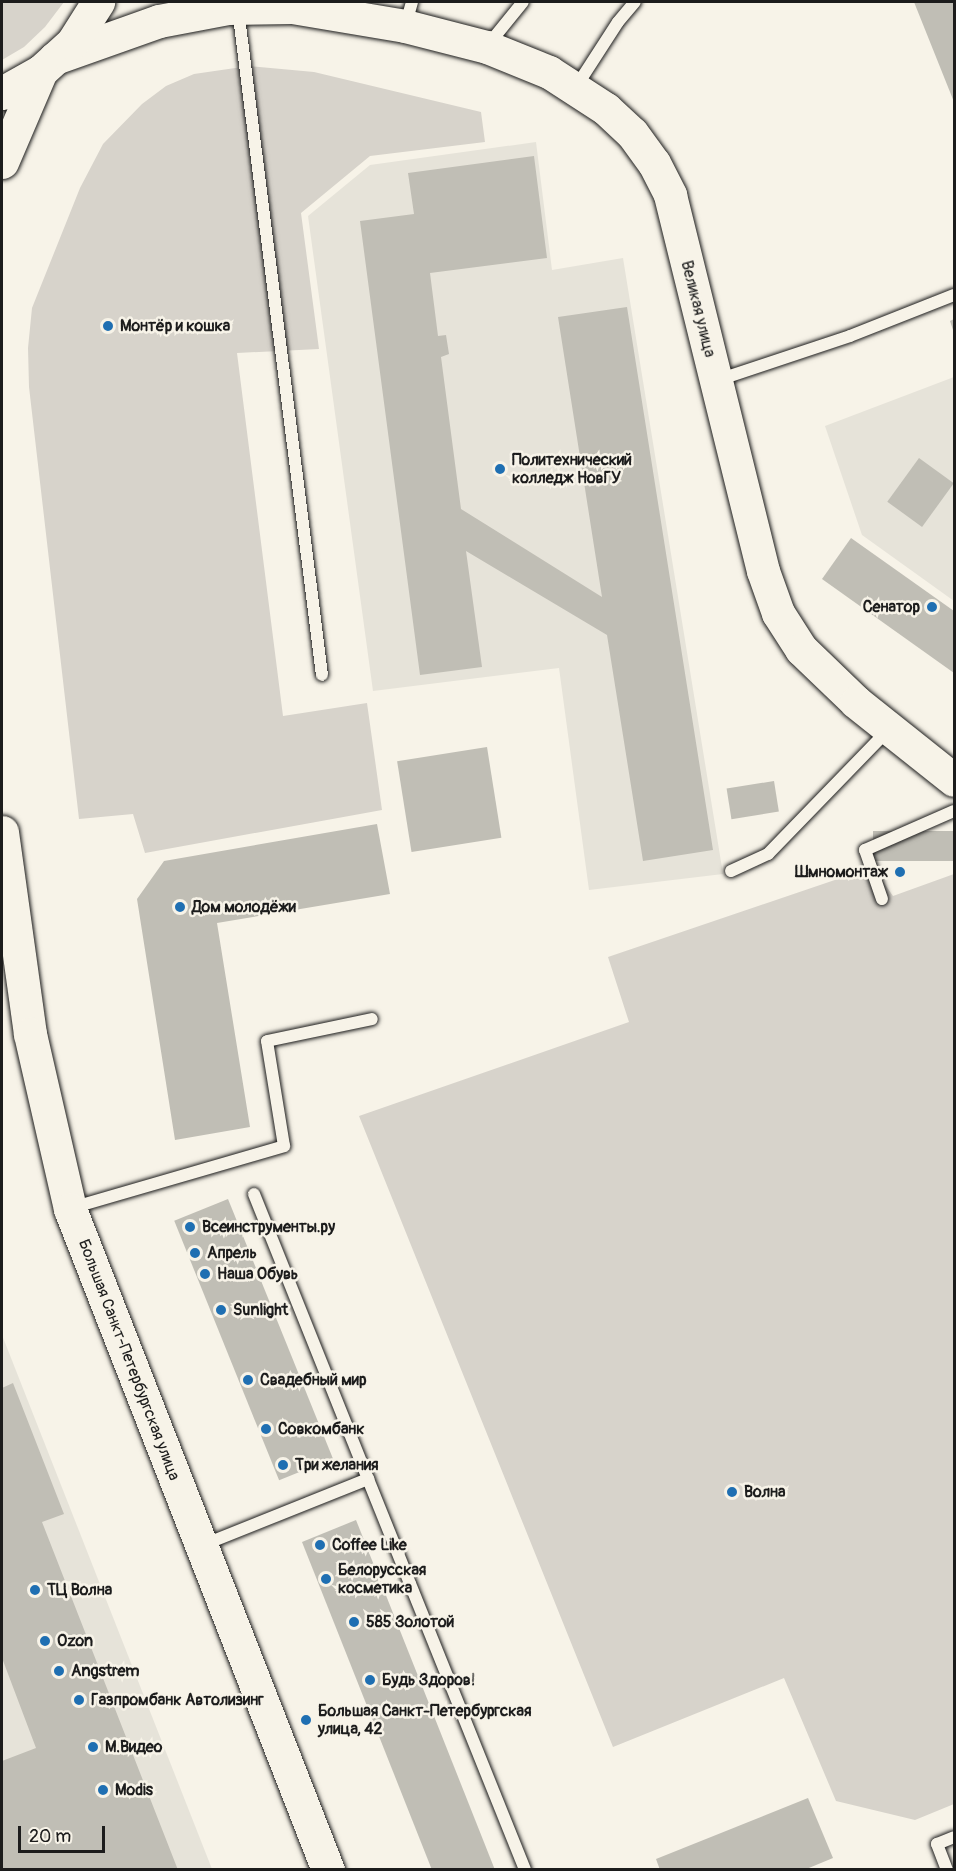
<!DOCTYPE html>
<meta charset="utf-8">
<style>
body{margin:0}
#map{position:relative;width:956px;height:1871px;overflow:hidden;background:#f7f3e8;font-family:Pangolin,sans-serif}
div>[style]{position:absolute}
.built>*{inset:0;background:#e6e3d9}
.green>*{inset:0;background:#d7d3cb}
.building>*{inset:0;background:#c0beb5;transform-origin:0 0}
.roads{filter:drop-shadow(0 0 2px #1c1c1c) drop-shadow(0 0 2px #1c1c1c)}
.lane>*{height:12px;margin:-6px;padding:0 6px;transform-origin:6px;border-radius:6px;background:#f7f3e8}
.secondary>*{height:33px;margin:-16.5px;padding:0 16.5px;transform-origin:16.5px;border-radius:16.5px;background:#f7f3e8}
.primary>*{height:33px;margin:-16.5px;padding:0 16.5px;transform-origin:16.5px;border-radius:16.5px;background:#f7f3e8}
.dots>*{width:16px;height:16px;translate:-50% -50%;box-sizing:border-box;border:3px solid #f7f3e8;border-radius:50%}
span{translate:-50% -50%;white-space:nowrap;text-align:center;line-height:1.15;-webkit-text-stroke:5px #f7f3e8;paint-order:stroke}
.street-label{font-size:16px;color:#1c1c1c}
.poi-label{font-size:16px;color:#1c1c1c;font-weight:700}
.left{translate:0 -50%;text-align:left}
.right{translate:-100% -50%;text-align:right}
.frame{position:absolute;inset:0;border:3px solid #1c1c1c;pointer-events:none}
.scale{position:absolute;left:18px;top:1826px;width:87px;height:27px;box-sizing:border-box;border:3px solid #1c1c1c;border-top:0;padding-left:8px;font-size:18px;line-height:21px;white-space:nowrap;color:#1c1c1c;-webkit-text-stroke:4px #f7f3e8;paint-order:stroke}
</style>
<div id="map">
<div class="built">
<div style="clip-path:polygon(536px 142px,552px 270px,623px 258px,723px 874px,589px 890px,559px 668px,373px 691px,308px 216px,370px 165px)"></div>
<div style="clip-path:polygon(954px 377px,954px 601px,862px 535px,825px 426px)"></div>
<div style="clip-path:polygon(2px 1335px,212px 1869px,2px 1869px)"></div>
</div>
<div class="green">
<div style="clip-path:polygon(2px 2px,64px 2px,45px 27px,24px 47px,2px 60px)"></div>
<div style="clip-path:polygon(249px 66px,314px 72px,481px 112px,485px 142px,370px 156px,301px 213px,319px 349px,237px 353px,283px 716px,367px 703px,382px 810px,145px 853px,133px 814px,79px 819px,29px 387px,28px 348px,32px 308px,80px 188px,103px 144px,142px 104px,166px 86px,194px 74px)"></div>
<div style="clip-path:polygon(873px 867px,893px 896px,954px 874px,954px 1804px,915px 1820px,836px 1801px,784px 1678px,613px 1747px,359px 1116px,629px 1022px,608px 957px)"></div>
</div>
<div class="building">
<div style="clip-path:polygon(914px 2px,954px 2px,954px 102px)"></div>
<div style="clip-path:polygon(534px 156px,547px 258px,430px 273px,438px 336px,446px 335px,449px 354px,441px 357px,461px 509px,602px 597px,558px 317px,627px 307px,713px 850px,643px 861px,607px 635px,466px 551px,482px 667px,420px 675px,360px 221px,414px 214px,408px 173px)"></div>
<div style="clip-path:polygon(954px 319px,954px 333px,950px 321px)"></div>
<div style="left:919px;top:458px;width:43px;height:54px;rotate:36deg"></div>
<div style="clip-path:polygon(851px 538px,954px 611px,954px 673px,822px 579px)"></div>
<div style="left:487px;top:747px;width:92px;height:91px;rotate:81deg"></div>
<div style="left:774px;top:781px;width:31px;height:48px;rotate:81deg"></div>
<div style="clip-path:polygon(377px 824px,390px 894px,217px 923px,250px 1127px,175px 1140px,137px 899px,164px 861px)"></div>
<div style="left:954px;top:831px;width:30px;height:81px;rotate:90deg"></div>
<div style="left:228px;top:1199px;width:280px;height:58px;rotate:68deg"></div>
<div style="clip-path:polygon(13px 1383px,64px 1514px,42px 1522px,178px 1870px,2px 1870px,2px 1761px,36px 1748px,2px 1658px,2px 1388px)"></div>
<div style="clip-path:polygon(356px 1520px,428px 1701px,495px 1870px,432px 1870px,302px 1542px)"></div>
<div style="clip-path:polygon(808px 1798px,833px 1858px,804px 1870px,660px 1870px,656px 1859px)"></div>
</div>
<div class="roads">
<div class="lane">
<div style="left:238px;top:9px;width:671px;rotate:82.81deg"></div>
<div style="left:406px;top:23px;width:22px;rotate:-74deg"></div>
<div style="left:488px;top:45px;width:55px;rotate:-50.9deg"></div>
<div style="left:576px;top:87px;width:77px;rotate:-57.1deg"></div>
<div style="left:618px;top:22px;width:26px;rotate:-50deg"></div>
<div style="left:718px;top:380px;width:139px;rotate:-18.4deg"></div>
<div style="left:850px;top:336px;width:112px;rotate:-21.5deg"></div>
<div style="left:731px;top:871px;width:41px;rotate:-24.7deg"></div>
<div style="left:768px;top:854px;width:174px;rotate:-45.9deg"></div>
<div style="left:882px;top:899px;width:52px;rotate:-109.1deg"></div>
<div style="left:865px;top:850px;width:97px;rotate:-23.7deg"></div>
<div style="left:254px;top:1194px;width:307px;rotate:68.2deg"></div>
<div style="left:71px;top:1208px;width:222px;rotate:-16.2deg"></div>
<div style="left:284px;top:1146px;width:106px;rotate:-99.2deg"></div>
<div style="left:267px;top:1041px;width:107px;rotate:-11.8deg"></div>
<div style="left:203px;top:1545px;width:178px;rotate:-21.8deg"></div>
<div style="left:368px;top:1479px;width:421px;rotate:68.1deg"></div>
<div style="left:947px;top:1870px;width:28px;rotate:-111deg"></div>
<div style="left:937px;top:1844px;width:18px;rotate:-22deg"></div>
</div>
<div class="secondary">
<div style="left:55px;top:58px;width:110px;rotate:-19.6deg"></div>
<div style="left:159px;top:21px;width:70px;rotate:-10.7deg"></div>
<div style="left:228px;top:8px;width:64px;rotate:-0.9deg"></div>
<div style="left:292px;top:7px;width:115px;rotate:9.5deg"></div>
<div style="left:405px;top:26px;width:85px;rotate:14.4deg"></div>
<div style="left:487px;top:47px;width:67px;rotate:22deg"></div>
<div style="left:549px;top:72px;width:68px;rotate:33deg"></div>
<div style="left:606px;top:109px;width:35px;rotate:43deg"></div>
<div style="left:632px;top:133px;width:37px;rotate:54deg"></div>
<div style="left:654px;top:163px;width:36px;rotate:63deg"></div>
<div style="left:670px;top:195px;width:387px;rotate:76.1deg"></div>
<div style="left:763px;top:571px;width:45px;rotate:70.3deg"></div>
<div style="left:778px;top:613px;width:43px;rotate:57.4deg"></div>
<div style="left:801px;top:649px;width:76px;rotate:43.9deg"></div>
<div style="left:856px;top:702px;width:125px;rotate:38.5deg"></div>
</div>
<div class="primary">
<div style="left:2px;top:93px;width:45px;rotate:-29.4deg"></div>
<div style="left:41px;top:71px;width:42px;rotate:-42.1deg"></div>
<div style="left:72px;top:43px;width:49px;rotate:-57.6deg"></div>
<div style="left:2px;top:162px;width:99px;rotate:-66.8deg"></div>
<div style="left:2px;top:832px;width:204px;rotate:82.1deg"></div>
<div style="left:30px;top:1034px;width:180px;rotate:77.1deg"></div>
<div style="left:70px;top:1209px;width:710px;rotate:68.68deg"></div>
</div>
</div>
<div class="dots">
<div style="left:108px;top:326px;background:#1f6fb2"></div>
<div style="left:500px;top:469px;background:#1f6fb2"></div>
<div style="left:932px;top:607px;background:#1f6fb2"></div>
<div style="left:900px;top:872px;background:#1f6fb2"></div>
<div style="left:180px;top:907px;background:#1f6fb2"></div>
<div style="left:190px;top:1227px;background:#1f6fb2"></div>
<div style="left:195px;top:1253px;background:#1f6fb2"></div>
<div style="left:205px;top:1274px;background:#1f6fb2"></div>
<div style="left:221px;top:1310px;background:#1f6fb2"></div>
<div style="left:248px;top:1380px;background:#1f6fb2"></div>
<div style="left:266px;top:1429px;background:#1f6fb2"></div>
<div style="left:283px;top:1465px;background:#1f6fb2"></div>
<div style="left:732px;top:1492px;background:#1f6fb2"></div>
<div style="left:320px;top:1545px;background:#1f6fb2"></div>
<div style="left:326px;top:1579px;background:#1f6fb2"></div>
<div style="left:35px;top:1590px;background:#1f6fb2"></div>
<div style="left:354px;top:1622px;background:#1f6fb2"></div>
<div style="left:45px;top:1641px;background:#1f6fb2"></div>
<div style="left:59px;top:1671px;background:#1f6fb2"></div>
<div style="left:370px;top:1680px;background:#1f6fb2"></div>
<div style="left:79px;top:1700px;background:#1f6fb2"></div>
<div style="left:306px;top:1720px;background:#1f6fb2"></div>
<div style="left:93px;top:1747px;background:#1f6fb2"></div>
<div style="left:103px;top:1790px;background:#1f6fb2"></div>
</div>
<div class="street-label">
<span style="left:698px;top:309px;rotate:76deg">Великая улица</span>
<span style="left:129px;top:1360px;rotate:69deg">Большая Санкт-Петербургская улица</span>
</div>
<div class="poi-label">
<span class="left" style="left:120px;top:326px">Монтёр и кошка</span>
<span class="left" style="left:512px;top:469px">Политехнический<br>колледж НовГУ</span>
<span class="right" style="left:920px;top:607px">Сенатор</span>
<span class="right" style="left:888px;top:872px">Шмномонтаж</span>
<span class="left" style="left:192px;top:907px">Дом молодёжи</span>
<span class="left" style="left:202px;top:1227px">Всеинструменты.ру</span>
<span class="left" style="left:207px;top:1253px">Апрель</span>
<span class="left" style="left:217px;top:1274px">Наша Обувь</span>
<span class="left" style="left:233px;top:1310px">Sunlight</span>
<span class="left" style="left:260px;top:1380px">Свадебный мир</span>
<span class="left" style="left:278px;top:1429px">Совкомбанк</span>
<span class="left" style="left:295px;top:1465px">Три желания</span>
<span class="left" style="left:744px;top:1492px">Волна</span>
<span class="left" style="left:332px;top:1545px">Coffee Like</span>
<span class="left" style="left:338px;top:1579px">Белорусская<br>косметика</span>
<span class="left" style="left:47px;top:1590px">ТЦ Волна</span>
<span class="left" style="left:366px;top:1622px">585 Золотой</span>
<span class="left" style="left:57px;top:1641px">Ozon</span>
<span class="left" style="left:71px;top:1671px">Angstrem</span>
<span class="left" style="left:382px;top:1680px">Будь Здоров!</span>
<span class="left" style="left:91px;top:1700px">Газпромбанк Автолизинг</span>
<span class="left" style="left:318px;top:1720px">Большая Санкт-Петербургская<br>улица, 42</span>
<span class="left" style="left:105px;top:1747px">М.Видео</span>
<span class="left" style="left:115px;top:1790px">Modis</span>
</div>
<div class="frame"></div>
<div class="scale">20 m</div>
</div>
